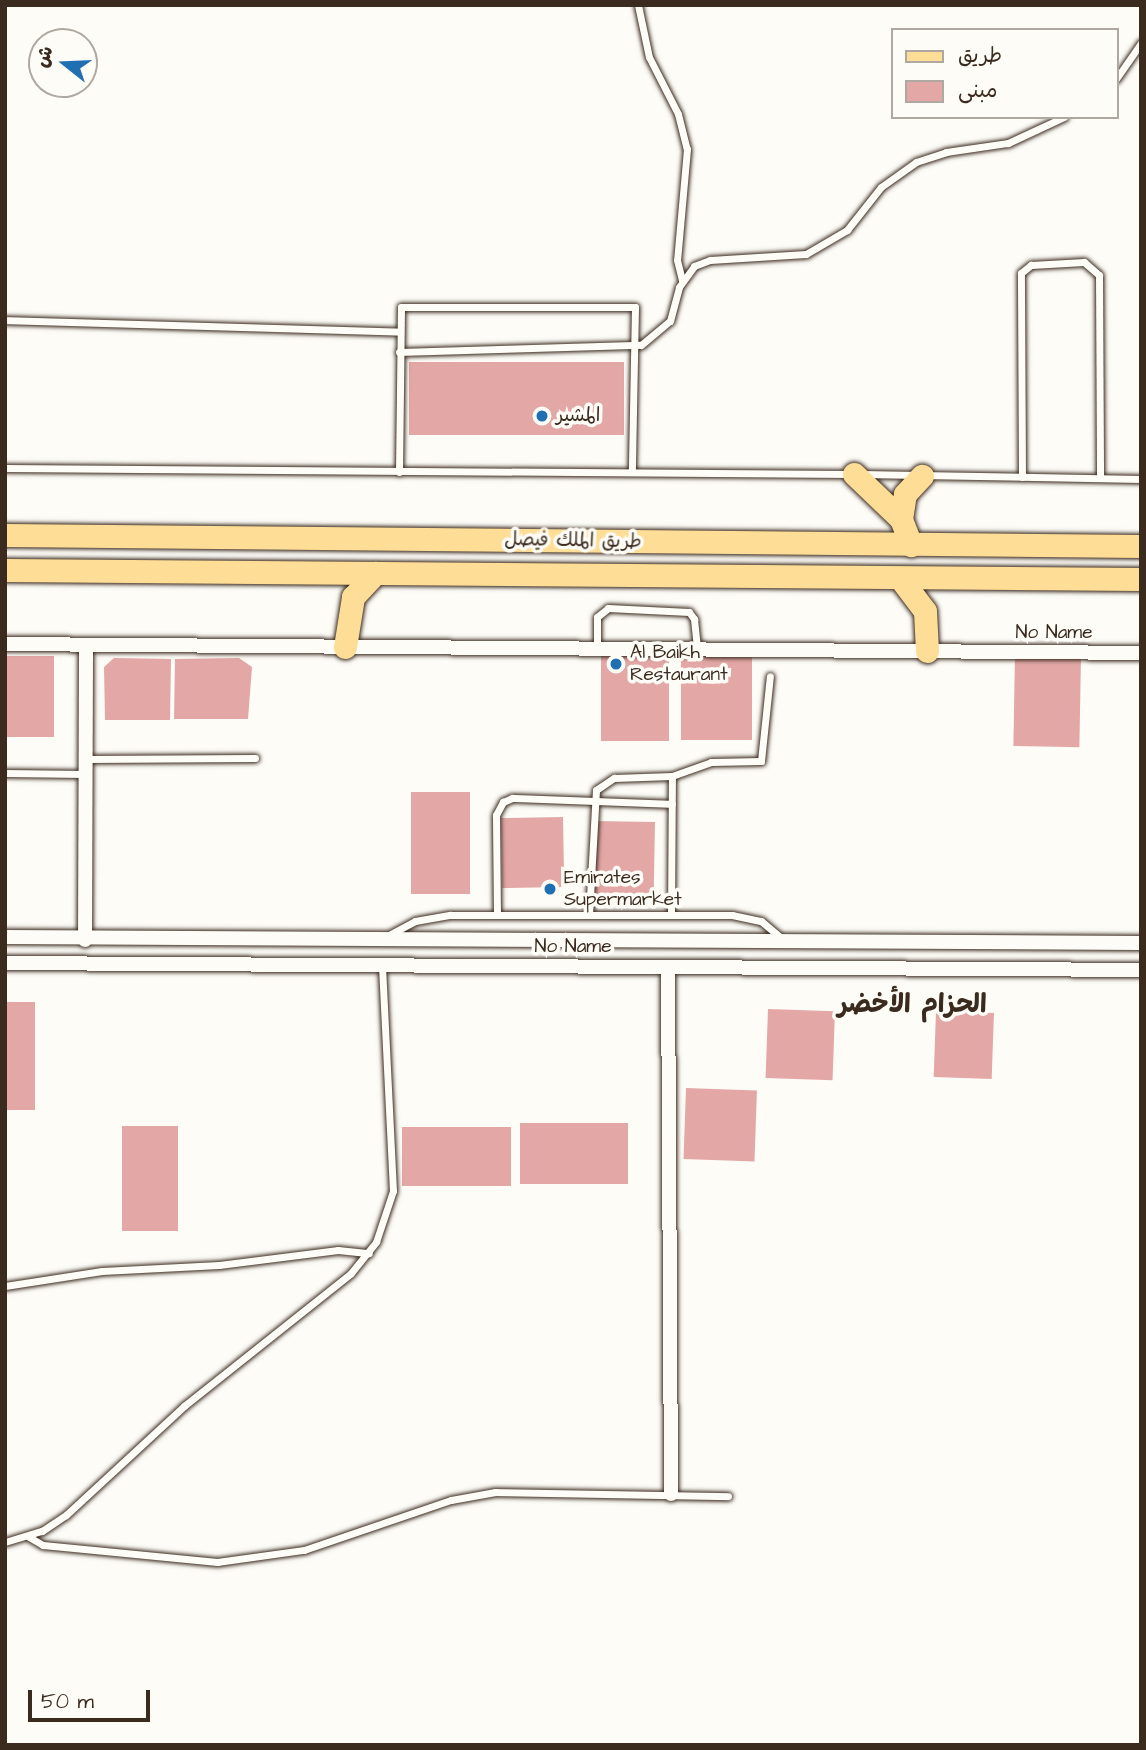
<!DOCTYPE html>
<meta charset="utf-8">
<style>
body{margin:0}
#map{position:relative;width:1146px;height:1750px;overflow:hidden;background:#fdfcf7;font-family:"Architects Daughter","Playpen Sans Arabic",sans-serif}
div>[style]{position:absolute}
.building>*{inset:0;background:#e3a8a6;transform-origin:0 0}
.roads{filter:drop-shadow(0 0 2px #3b2a1e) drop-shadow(0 0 2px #3b2a1e)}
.service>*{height:7px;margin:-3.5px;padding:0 3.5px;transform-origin:3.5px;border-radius:3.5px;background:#fdfcf7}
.minor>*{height:14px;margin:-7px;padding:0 7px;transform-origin:7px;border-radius:7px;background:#fdfcf7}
.primary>*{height:23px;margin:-11.5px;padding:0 11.5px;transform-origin:11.5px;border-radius:11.5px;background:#fedd96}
.dots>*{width:19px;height:19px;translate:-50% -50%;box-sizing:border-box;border:4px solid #fdfcf7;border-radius:50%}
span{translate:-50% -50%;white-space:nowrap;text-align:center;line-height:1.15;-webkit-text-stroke:7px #fdfcf7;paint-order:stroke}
.poi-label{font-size:19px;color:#3b2a1e}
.left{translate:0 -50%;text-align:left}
.street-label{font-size:19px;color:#3b2a1e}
.district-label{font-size:26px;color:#3b2a1e;font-weight:700}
.frame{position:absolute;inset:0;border:7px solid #3b2a1e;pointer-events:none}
.legend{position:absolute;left:891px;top:28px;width:228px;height:91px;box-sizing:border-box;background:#fdfcf7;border:2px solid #afa8a0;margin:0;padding:9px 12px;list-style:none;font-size:21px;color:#3b2a1e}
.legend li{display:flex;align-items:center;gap:14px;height:35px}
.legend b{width:35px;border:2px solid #afa8a0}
.north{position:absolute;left:28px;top:28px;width:70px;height:70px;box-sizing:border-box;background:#fdfcf7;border:2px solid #afa8a0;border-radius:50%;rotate:288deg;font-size:19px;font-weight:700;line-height:28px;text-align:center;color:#3b2a1e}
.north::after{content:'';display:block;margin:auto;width:24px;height:32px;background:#1f6fb2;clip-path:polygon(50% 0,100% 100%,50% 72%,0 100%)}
.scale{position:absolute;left:28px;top:1690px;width:122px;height:32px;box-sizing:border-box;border:4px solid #3b2a1e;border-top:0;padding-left:9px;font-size:21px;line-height:24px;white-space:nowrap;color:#3b2a1e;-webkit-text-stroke:5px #fdfcf7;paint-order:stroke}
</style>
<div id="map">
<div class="building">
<div style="left:409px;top:362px;width:215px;height:73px"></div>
<div style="left:669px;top:654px;width:87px;height:68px;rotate:90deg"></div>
<div style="left:752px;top:654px;width:86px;height:71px;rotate:90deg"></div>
<div style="left:1015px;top:654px;width:66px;height:92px;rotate:1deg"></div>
<div style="left:5px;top:656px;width:49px;height:81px"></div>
<div style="clip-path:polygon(114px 658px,171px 659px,170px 720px,105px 720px,104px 667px)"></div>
<div style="clip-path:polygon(239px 658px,252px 667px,248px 719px,174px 719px,175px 659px)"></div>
<div style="left:411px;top:792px;width:59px;height:102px"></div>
<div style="left:563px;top:817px;width:70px;height:62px;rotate:89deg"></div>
<div style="left:593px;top:821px;width:62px;height:74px;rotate:1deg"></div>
<div style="left:5px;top:1002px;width:30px;height:108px"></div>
<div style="left:768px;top:1009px;width:67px;height:69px;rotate:2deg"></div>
<div style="left:936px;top:1011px;width:58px;height:66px;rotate:2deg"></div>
<div style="left:686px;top:1088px;width:71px;height:71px;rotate:2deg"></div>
<div style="left:520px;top:1123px;width:108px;height:61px"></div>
<div style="left:122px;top:1126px;width:56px;height:105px"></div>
<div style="left:402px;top:1127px;width:109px;height:59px"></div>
</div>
<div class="roads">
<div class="service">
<div style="left:638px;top:5px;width:53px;rotate:78.1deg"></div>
<div style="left:649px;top:57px;width:64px;rotate:63deg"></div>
<div style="left:678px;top:114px;width:36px;rotate:76deg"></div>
<div style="left:687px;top:149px;width:111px;rotate:95.1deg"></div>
<div style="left:677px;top:260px;width:21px;rotate:76deg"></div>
<div style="left:1116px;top:79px;width:44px;rotate:-55.2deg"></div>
<div style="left:5px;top:320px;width:395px;rotate:1.7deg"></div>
<div style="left:399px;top:352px;width:242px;rotate:-1.7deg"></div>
<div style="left:641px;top:345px;width:38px;rotate:-40deg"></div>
<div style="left:670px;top:321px;width:35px;rotate:-75deg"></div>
<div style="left:679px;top:287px;width:26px;rotate:-54deg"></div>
<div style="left:694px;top:266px;width:17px;rotate:-21deg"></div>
<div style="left:710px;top:260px;width:96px;rotate:-3.6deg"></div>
<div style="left:806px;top:254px;width:48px;rotate:-30.3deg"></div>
<div style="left:847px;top:230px;width:55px;rotate:-51.7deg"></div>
<div style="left:881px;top:187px;width:43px;rotate:-35.5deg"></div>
<div style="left:916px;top:162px;width:32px;rotate:-18deg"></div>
<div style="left:946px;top:152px;width:63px;rotate:-8.3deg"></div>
<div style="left:1008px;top:143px;width:62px;rotate:-24.9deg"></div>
<div style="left:5px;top:468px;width:845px;rotate:0.41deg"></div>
<div style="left:399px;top:472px;width:165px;rotate:-89.3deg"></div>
<div style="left:401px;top:307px;width:234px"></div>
<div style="left:635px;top:307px;width:163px;rotate:91.1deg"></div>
<div style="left:861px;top:474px;width:280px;rotate:1deg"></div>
<div style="left:1022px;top:477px;width:204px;rotate:-90.3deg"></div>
<div style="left:1021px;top:273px;width:13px;rotate:-39deg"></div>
<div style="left:1031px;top:265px;width:53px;rotate:-3.2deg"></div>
<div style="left:1084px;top:262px;width:20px;rotate:41deg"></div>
<div style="left:1099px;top:275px;width:203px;rotate:89.7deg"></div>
<div style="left:597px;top:649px;width:32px;rotate:-90deg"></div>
<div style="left:597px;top:617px;width:14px;rotate:-39deg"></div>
<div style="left:608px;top:608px;width:81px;rotate:2.8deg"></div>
<div style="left:689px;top:612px;width:9px;rotate:54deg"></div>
<div style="left:694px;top:619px;width:30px;rotate:84deg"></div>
<div style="left:86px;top:759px;width:169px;rotate:-0.3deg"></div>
<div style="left:5px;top:773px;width:80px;rotate:0.7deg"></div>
<div style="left:497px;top:915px;width:100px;rotate:-90.6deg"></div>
<div style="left:496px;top:815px;width:15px;rotate:-62deg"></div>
<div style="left:503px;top:802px;width:10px;rotate:-24deg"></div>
<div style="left:512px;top:798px;width:160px;rotate:2.1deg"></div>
<div style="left:589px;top:915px;width:125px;rotate:-86.8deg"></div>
<div style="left:596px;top:790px;width:22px;rotate:-34deg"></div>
<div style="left:614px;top:778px;width:58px;rotate:-2deg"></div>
<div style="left:672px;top:776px;width:41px;rotate:-19.7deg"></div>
<div style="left:711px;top:762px;width:50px;rotate:-1.1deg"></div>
<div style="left:761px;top:761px;width:85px;rotate:-84deg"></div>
<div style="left:671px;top:915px;width:139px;rotate:-89.6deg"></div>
<div style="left:385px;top:937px;width:34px;rotate:-28deg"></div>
<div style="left:415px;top:921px;width:36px;rotate:-10deg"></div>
<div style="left:450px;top:915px;width:282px"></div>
<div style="left:732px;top:915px;width:30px;rotate:12deg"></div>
<div style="left:761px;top:921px;width:30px;rotate:40deg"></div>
<div style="left:5px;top:1286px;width:98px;rotate:-8.8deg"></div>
<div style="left:102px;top:1271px;width:117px;rotate:-2.9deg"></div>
<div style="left:219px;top:1265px;width:120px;rotate:-7.2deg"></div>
<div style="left:338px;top:1250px;width:31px;rotate:6deg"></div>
<div style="left:29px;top:1537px;width:16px;rotate:30deg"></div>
<div style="left:43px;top:1545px;width:175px;rotate:5.6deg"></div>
<div style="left:217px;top:1562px;width:88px;rotate:-7.9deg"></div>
<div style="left:304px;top:1550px;width:155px;rotate:-18.8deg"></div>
<div style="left:451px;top:1500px;width:45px;rotate:-10.3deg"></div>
<div style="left:495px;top:1492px;width:233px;rotate:1deg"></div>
<div style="left:5px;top:1542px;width:39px;rotate:-17deg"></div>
<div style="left:42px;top:1531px;width:29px;rotate:-34deg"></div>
<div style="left:66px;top:1515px;width:161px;rotate:-42.7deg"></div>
<div style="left:184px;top:1406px;width:213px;rotate:-38.5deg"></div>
<div style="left:351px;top:1273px;width:40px;rotate:-51deg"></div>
<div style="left:376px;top:1242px;width:54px;rotate:-71.6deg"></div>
<div style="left:393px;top:1191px;width:226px;rotate:-92.8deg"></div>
</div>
<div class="minor">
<div style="left:5px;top:644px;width:1136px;rotate:0.45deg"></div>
<div style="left:5px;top:937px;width:1136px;rotate:0.3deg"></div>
<div style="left:85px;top:940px;width:295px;rotate:-89.8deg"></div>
<div style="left:5px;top:963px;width:1136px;rotate:0.35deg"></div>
<div style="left:668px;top:967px;width:527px;rotate:89.67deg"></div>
</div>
<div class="primary">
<div style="left:854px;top:474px;width:65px;rotate:43.8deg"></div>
<div style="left:901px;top:519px;width:28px;rotate:69deg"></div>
<div style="left:901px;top:519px;width:25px;rotate:-81deg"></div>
<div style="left:905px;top:494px;width:25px;rotate:-47deg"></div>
<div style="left:5px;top:535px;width:1136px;rotate:0.55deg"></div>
<div style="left:5px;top:570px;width:1136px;rotate:0.45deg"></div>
<div style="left:900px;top:578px;width:41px;rotate:52.9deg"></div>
<div style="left:925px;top:611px;width:40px;rotate:87.1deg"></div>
<div style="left:345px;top:647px;width:51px;rotate:-80.9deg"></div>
<div style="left:353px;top:597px;width:33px;rotate:-47deg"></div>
</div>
</div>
<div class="dots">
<div style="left:542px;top:416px;background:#1f6fb2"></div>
<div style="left:616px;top:664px;background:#1f6fb2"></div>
<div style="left:550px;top:889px;background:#1f6fb2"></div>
</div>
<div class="poi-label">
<span class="left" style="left:556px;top:416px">المشير</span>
<span class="left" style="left:630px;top:664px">Al Baikh<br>Restaurant</span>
<span class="left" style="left:564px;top:889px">Emirates<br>Supermarket</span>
</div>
<div class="street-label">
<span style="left:573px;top:541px;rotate:1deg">طريق الملك فيصل</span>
<span style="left:1054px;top:633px">No Name</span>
<span style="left:573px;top:947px">No Name</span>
</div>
<div class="district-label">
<span style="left:912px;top:1005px">الحزام الأخضر</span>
</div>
<div class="frame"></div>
<ul class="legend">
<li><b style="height:9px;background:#fedd96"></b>طريق</li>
<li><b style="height:19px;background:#e3a8a6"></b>مبنى</li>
</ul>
<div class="north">ش</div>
<div class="scale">50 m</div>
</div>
